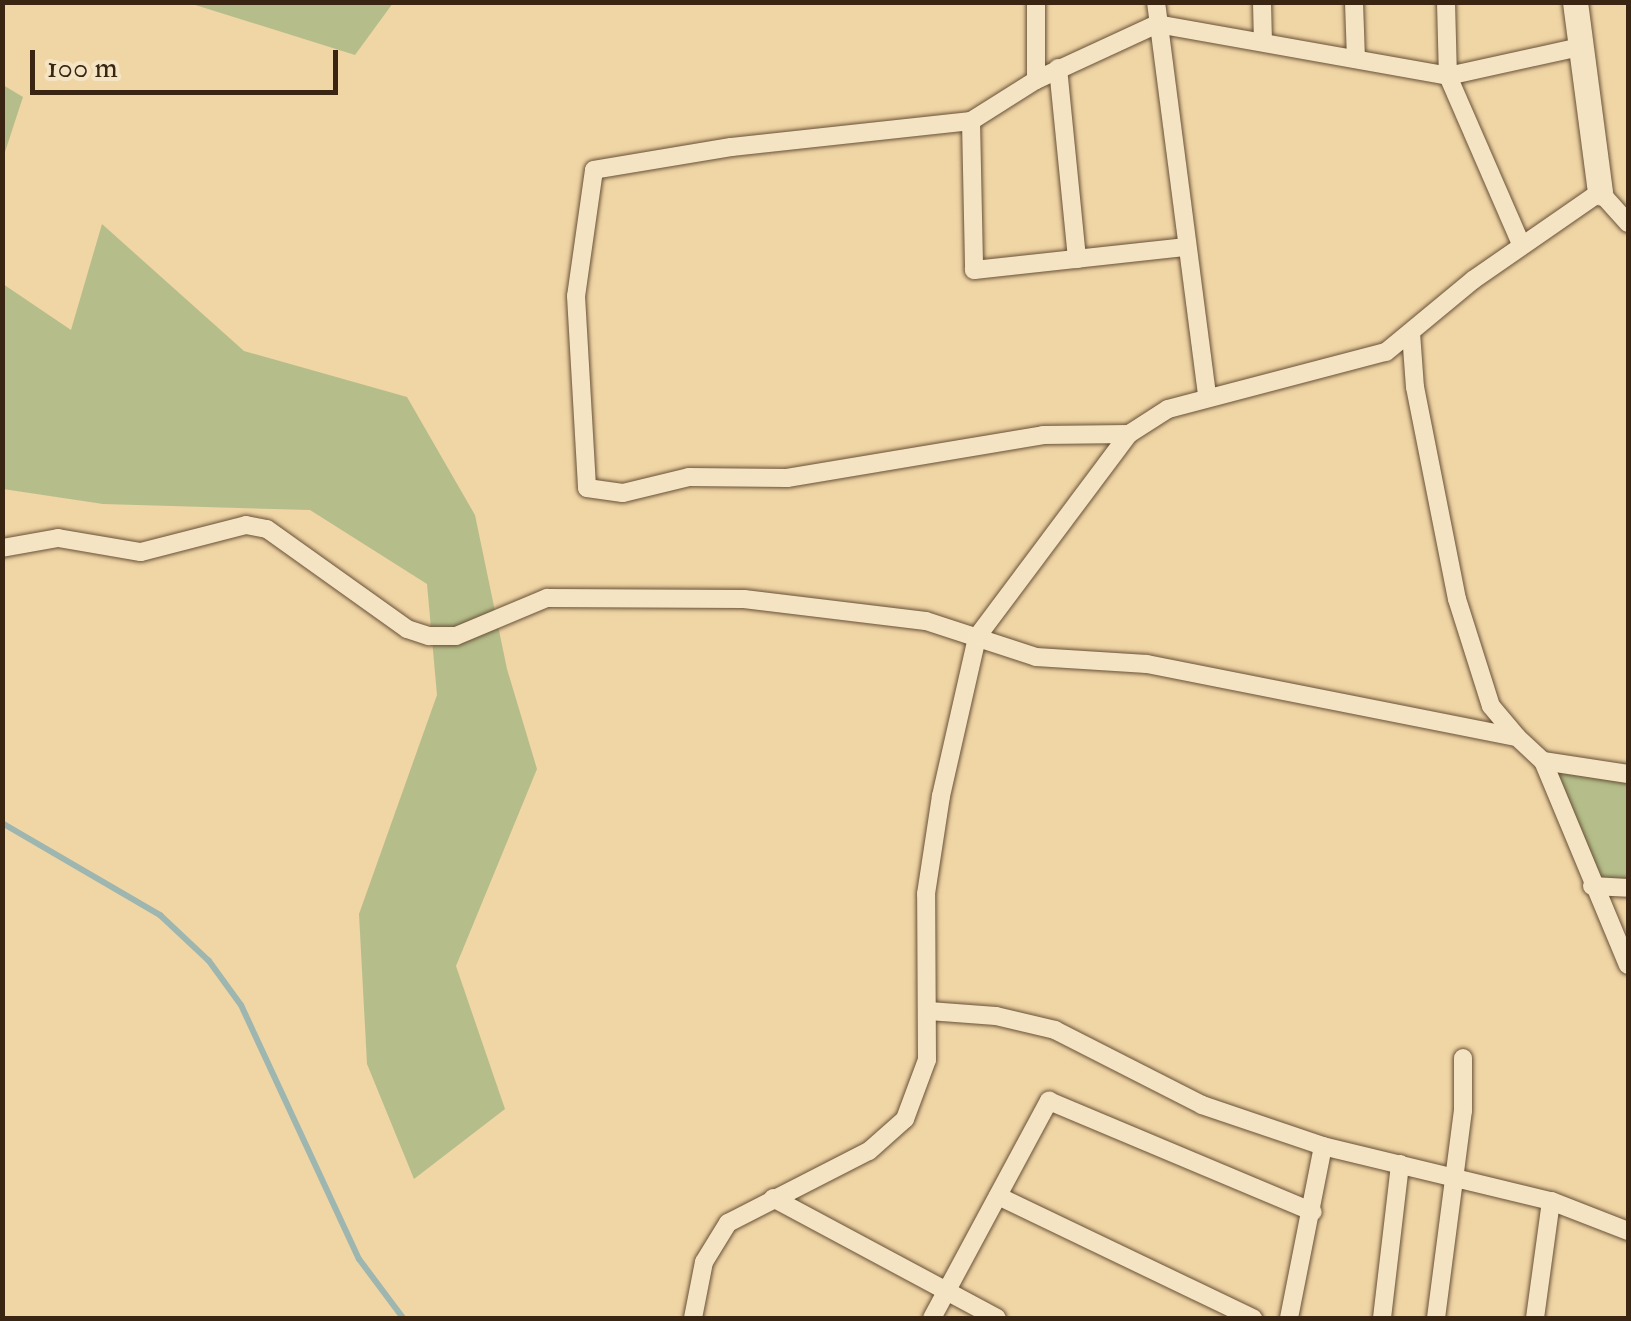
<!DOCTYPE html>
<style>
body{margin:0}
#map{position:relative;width:1631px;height:1321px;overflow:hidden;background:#f0d5a5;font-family:"IM FELL Double Pica",serif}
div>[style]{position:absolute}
.green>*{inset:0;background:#b5be8a}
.stream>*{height:6px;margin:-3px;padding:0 3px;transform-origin:3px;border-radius:3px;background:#9db6b0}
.roads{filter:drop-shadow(0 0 2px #675137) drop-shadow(0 0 2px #675137)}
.street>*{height:18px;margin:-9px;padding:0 9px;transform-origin:9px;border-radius:9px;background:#f5e4c4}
.secondary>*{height:25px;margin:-12.5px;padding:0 12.5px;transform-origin:12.5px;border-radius:12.5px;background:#f5e4c4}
span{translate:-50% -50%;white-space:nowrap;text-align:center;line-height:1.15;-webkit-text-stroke:8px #f5e4c4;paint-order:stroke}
.frame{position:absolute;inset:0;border:5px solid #392512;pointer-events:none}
.scale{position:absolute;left:30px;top:50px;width:308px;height:45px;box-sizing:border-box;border:5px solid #392512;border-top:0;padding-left:12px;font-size:30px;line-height:35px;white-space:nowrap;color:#392512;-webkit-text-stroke:8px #f5e4c4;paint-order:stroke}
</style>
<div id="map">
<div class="green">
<div style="clip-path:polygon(189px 3px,393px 3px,355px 55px)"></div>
<div style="clip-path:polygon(3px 85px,23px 97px,3px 158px)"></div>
<div style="clip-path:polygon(102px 224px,244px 351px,407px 397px,475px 515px,507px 669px,537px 769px,456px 966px,505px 1109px,414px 1179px,367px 1064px,359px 914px,437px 695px,427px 584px,310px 510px,103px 504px,3px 489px,3px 284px,71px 330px)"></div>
<div style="clip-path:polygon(1548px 766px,1628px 780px,1628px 882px,1597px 881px)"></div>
</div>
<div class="stream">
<div style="left:2px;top:823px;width:183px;rotate:30.2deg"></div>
<div style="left:160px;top:915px;width:67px;rotate:43.2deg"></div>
<div style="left:209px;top:961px;width:54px;rotate:54deg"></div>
<div style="left:241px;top:1005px;width:280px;rotate:65.1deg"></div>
<div style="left:359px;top:1259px;width:74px;rotate:53.3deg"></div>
</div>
<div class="roads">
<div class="street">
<div style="left:1036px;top:2px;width:78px;rotate:90deg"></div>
<div style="left:1036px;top:80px;width:77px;rotate:147.8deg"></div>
<div style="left:971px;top:121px;width:241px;rotate:173.8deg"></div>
<div style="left:731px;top:147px;width:139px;rotate:170.5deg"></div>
<div style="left:594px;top:170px;width:127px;rotate:98.1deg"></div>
<div style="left:576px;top:296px;width:192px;rotate:86.7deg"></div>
<div style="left:587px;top:488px;width:36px;rotate:8deg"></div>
<div style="left:623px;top:493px;width:68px;rotate:-13.6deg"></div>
<div style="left:689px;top:477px;width:98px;rotate:0.6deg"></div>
<div style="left:787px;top:478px;width:260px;rotate:-9.5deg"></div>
<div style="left:1043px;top:435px;width:86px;rotate:-0.7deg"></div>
<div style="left:1156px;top:2px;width:398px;rotate:82.6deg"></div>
<div style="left:1262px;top:2px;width:40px;rotate:88.6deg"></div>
<div style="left:1354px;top:2px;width:57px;rotate:88deg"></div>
<div style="left:1446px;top:2px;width:74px;rotate:88.5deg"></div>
<div style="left:1448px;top:76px;width:183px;rotate:66.5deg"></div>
<div style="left:1058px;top:68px;width:192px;rotate:84.3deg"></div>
<div style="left:1036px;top:80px;width:133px;rotate:-24.8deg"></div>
<div style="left:1157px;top:24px;width:296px;rotate:10.1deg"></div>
<div style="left:1448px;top:76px;width:135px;rotate:-12.4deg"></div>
<div style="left:971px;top:121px;width:149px;rotate:88.8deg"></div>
<div style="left:974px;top:270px;width:214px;rotate:-6.2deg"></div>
<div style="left:1411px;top:333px;width:54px;rotate:85.8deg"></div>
<div style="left:1415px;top:387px;width:216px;rotate:78.8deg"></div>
<div style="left:1457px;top:599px;width:112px;rotate:72.4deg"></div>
<div style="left:1491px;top:706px;width:40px;rotate:50deg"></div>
<div style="left:2px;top:548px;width:57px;rotate:-10.1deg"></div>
<div style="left:58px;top:538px;width:84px;rotate:9.6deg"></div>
<div style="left:141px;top:552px;width:108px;rotate:-14.4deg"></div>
<div style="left:246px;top:525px;width:21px;rotate:11deg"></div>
<div style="left:267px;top:529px;width:172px;rotate:35.5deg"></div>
<div style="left:407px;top:629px;width:23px;rotate:18deg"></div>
<div style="left:429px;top:636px;width:27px"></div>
<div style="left:456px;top:636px;width:99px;rotate:-22.7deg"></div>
<div style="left:547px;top:598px;width:197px;rotate:0.3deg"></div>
<div style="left:744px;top:599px;width:183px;rotate:6.9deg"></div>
<div style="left:926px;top:621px;width:116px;rotate:18.1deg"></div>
<div style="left:1036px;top:657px;width:111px;rotate:3.6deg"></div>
<div style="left:1147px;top:664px;width:377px;rotate:11.2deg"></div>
<div style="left:1517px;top:737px;width:35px;rotate:43deg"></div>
<div style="left:1543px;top:761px;width:86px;rotate:8.7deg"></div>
<div style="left:1543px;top:761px;width:221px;rotate:67.4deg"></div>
<div style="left:1592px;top:886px;width:36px;rotate:3deg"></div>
<div style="left:929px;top:1011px;width:67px;rotate:4.3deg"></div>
<div style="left:996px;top:1016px;width:61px;rotate:13.3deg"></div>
<div style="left:1055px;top:1030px;width:165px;rotate:27deg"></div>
<div style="left:1202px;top:1105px;width:128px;rotate:18.7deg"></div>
<div style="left:1323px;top:1146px;width:235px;rotate:13.6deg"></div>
<div style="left:1551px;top:1201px;width:83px;rotate:21.3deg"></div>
<div style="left:998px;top:1196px;width:283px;rotate:25.6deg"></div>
<div style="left:773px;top:1198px;width:254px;rotate:28.2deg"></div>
<div style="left:693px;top:1318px;width:57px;rotate:-78.9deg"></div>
<div style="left:704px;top:1262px;width:46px;rotate:-58.4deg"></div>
<div style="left:728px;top:1223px;width:158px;rotate:-27.1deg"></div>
<div style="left:869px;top:1151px;width:48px;rotate:-41.6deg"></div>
<div style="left:905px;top:1119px;width:63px;rotate:-69.6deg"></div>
<div style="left:927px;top:1060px;width:166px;rotate:-90.3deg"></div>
<div style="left:926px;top:894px;width:99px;rotate:-81.3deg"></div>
<div style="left:941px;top:796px;width:163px;rotate:-77.2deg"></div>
<div style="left:977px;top:637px;width:254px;rotate:-53.2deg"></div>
<div style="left:1129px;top:434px;width:46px;rotate:-32.7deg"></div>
<div style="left:1168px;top:409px;width:225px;rotate:-14.7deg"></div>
<div style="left:1386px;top:352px;width:113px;rotate:-39.6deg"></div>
<div style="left:1473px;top:280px;width:155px;rotate:-34.7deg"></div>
<div style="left:1600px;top:192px;width:42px;rotate:47.9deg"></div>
<div style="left:932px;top:1318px;width:247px;rotate:-61.7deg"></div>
<div style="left:1049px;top:1101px;width:286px;rotate:22.8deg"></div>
<div style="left:1289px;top:1318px;width:175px;rotate:-78.8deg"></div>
<div style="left:1382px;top:1318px;width:155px;rotate:-83.3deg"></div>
<div style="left:1436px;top:1318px;width:209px;rotate:-82.6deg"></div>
<div style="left:1463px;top:1111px;width:53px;rotate:-90deg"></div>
<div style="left:1535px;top:1318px;width:118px;rotate:-82.2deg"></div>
</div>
<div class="secondary">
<div style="left:1575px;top:2px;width:192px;rotate:82.5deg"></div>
</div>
</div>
<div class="frame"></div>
<div class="scale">100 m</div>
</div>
